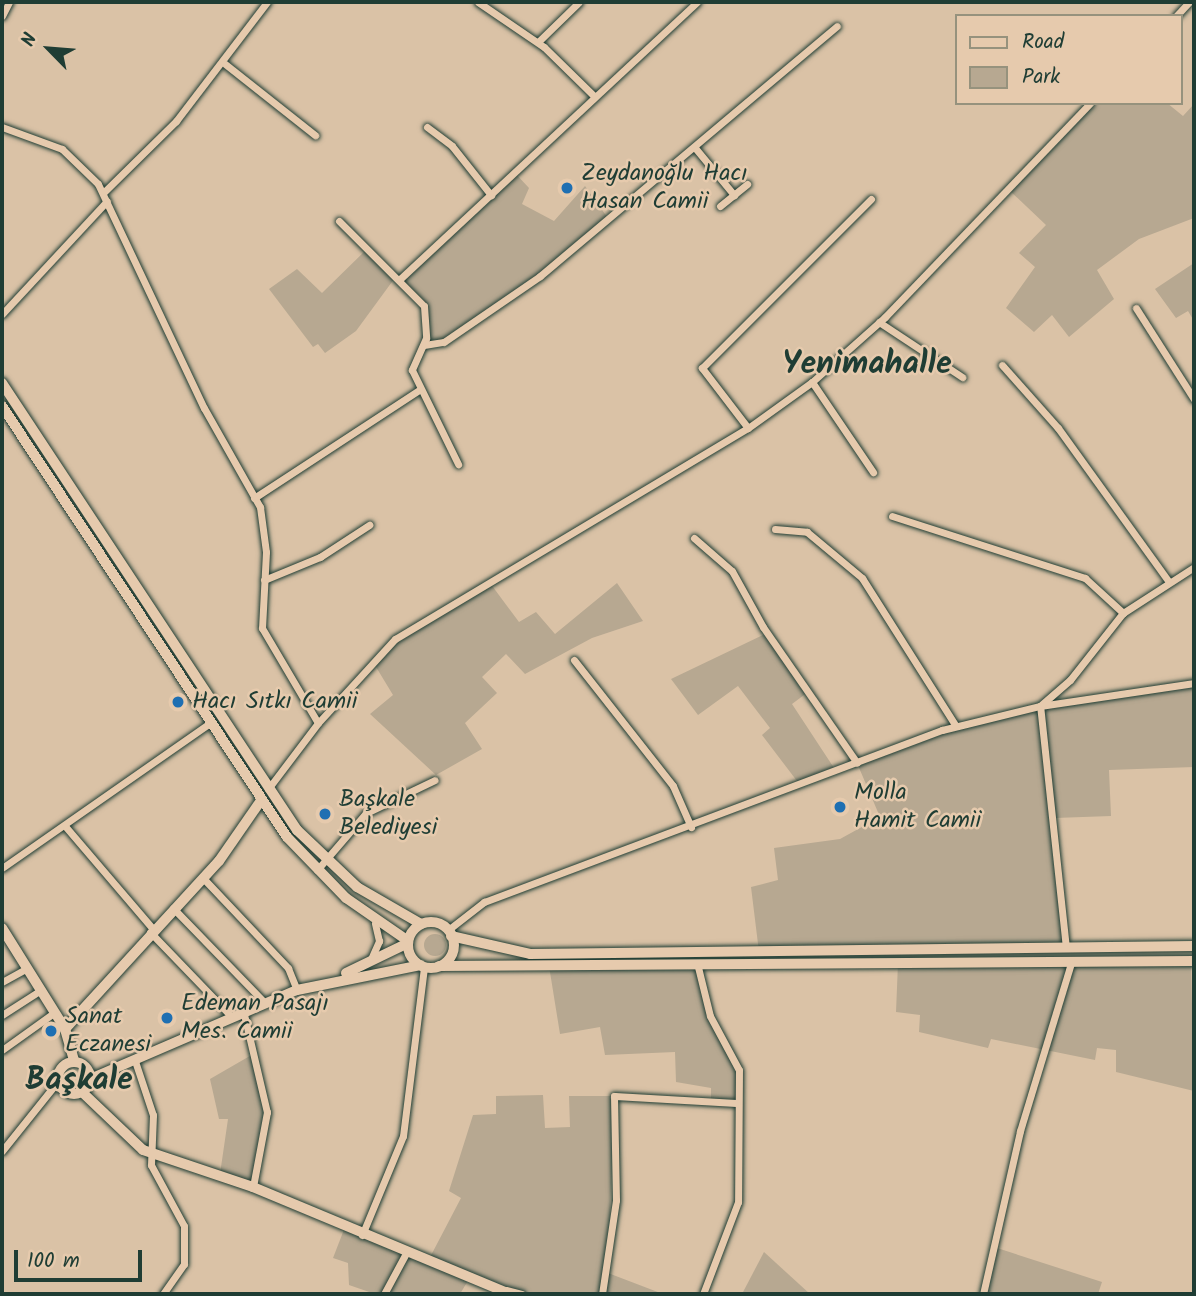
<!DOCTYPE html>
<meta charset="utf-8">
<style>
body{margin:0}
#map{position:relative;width:1196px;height:1296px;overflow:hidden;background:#dac2a6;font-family:Kalam,sans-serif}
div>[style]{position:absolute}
.green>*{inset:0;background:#b7a891}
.round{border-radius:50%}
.roads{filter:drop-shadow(0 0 2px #1f3d34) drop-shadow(0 0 2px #1f3d34)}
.street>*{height:7px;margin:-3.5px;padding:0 3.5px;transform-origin:3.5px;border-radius:3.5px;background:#e6caad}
.secondary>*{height:10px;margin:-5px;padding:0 5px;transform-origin:5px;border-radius:5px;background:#e6caad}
.secondary>.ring{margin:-5px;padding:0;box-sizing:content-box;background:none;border:10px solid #e6caad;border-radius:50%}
.dots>*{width:19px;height:19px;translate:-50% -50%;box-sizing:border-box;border:4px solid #e6caad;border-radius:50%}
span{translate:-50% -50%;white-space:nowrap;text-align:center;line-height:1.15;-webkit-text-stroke:5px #e6caad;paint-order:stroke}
.poi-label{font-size:24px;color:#1f3d34}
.left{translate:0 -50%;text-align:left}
.district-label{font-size:32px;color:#1f3d34;font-weight:700}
.frame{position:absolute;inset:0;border:4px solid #1f3d34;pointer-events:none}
.legend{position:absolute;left:955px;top:14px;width:228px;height:91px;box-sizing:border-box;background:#e6caad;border:2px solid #96927d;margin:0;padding:9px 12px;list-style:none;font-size:21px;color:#1f3d34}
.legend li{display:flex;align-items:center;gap:14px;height:35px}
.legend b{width:35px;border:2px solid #96927d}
.north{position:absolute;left:14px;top:14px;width:70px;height:70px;-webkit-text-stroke:5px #e6caad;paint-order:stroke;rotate:295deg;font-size:19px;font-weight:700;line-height:28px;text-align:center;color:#1f3d34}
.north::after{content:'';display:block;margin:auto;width:24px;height:32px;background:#1f3d34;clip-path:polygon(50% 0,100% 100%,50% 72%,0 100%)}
.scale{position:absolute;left:14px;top:1250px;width:128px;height:32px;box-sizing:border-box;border:4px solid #1f3d34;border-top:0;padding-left:9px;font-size:21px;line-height:24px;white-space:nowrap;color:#1f3d34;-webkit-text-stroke:5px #e6caad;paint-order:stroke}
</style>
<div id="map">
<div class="green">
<div style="clip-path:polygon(1090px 103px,1167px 103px,1183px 116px,1194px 104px,1194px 218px,1139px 239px,1097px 270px,1114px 299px,1069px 337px,1052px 315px,1034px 332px,1006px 308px,1035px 267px,1019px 253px,1046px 225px,1008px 189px)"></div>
<div style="clip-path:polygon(515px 173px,529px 188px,522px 204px,554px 221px,585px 186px,610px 221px,452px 337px,424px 345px,426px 313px,400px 279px)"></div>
<div style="clip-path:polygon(368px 248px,397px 275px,356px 331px,325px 353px,318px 344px,313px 347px,269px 289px,297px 269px,322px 293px)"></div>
<div style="clip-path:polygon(1194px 263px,1194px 321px,1188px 311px,1176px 318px,1155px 289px)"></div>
<div style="clip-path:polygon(490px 583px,519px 622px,536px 612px,555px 634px,617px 583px,643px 621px,592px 638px,525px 674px,506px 654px,482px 677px,497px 693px,465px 723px,482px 749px,436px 775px,370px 714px,393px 695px,373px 662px,395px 639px)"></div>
<div style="clip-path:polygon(767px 633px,808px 692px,792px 704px,836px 771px,800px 785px,762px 735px,770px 728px,738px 686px,698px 715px,671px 679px)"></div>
<div style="clip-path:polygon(1194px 683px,1194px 767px,1109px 770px,1111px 816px,1055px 818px,1066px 948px,759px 952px,751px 887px,778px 880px,774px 848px,840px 839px,880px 817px,857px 763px,983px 718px)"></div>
<div class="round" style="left:424px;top:934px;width:22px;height:22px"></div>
<div style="clip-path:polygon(1191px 961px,1194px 1091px,1116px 1072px,1116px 1050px,1097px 1048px,1095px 1060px,991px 1039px,988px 1048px,919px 1032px,920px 1015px,896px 1012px,898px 963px)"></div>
<div style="clip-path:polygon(549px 966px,698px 967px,714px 1024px,739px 1063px,737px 1103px,711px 1101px,711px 1088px,676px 1082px,675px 1052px,605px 1055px,600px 1027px,560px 1034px)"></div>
<div style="clip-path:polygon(255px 1053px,267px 1113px,253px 1187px,220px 1174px,228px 1119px,219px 1119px,210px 1079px)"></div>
<div style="clip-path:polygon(543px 1095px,545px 1128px,570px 1127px,569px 1096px,614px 1096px,608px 1273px,663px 1294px,510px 1294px,469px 1279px,460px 1294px,375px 1294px,349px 1285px,348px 1263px,333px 1258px,345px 1227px,427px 1263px,461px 1198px,449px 1191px,473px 1115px,496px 1114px,496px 1096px)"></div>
<div style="clip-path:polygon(994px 1247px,1102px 1282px,1098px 1294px,983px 1294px)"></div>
<div style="clip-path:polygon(764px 1252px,810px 1294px,742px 1294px)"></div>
</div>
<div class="roads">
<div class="street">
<div style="left:478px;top:2px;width:80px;rotate:34.3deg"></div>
<div style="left:544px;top:47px;width:70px;rotate:44.4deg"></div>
<div style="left:2px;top:16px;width:16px;rotate:-63deg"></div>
<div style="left:1176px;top:16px;width:19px;rotate:-47deg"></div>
<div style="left:538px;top:42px;width:57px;rotate:-44.3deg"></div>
<div style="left:225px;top:64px;width:115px;rotate:38.3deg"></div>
<div style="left:2px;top:127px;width:64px;rotate:20.1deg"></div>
<div style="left:62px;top:149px;width:50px;rotate:44.2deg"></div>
<div style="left:98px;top:184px;width:248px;rotate:64.7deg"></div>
<div style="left:204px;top:408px;width:114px;rotate:60.5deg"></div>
<div style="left:260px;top:507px;width:45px;rotate:82.4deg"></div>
<div style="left:266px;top:552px;width:76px;rotate:93deg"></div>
<div style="left:262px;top:628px;width:110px;rotate:59.5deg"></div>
<div style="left:427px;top:127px;width:31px;rotate:37deg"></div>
<div style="left:452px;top:146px;width:63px;rotate:51.5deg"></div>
<div style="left:696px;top:149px;width:60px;rotate:50.4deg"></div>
<div style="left:103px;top:193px;width:103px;rotate:-44.6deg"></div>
<div style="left:176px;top:121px;width:150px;rotate:-52.6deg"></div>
<div style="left:720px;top:206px;width:35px;rotate:-39deg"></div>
<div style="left:339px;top:221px;width:120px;rotate:45deg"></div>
<div style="left:424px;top:306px;width:32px;rotate:86deg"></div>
<div style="left:426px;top:338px;width:35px;rotate:114deg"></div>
<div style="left:412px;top:370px;width:105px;rotate:63.9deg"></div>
<div style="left:400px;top:279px;width:406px;rotate:-43deg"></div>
<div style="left:1136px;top:308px;width:108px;rotate:57.5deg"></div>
<div style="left:2px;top:314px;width:154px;rotate:-47.1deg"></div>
<div style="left:879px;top:322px;width:100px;rotate:33.5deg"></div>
<div style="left:424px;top:345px;width:20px;rotate:-9deg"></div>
<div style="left:444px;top:342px;width:116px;rotate:-34.5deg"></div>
<div style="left:540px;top:276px;width:388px;rotate:-40.1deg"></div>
<div style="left:1002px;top:365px;width:84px;rotate:48.4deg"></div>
<div style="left:1058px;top:428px;width:190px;rotate:54.2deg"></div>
<div style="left:812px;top:382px;width:109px;rotate:55.9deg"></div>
<div style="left:748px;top:428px;width:76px;rotate:-127.5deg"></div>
<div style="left:702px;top:368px;width:239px;rotate:-45deg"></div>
<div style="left:254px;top:498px;width:197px;rotate:-33.2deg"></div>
<div style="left:892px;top:516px;width:203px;rotate:17.8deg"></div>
<div style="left:1085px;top:578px;width:52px;rotate:42.6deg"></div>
<div style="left:775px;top:529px;width:32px;rotate:5deg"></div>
<div style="left:807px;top:532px;width:72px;rotate:39.9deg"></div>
<div style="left:862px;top:578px;width:175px;rotate:57.6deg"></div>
<div style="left:694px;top:538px;width:50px;rotate:41deg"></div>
<div style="left:732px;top:571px;width:64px;rotate:61deg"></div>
<div style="left:763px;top:627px;width:165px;rotate:55.3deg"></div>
<div style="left:264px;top:580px;width:61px;rotate:-22.3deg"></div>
<div style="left:320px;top:557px;width:59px;rotate:-33.1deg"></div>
<div style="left:574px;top:660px;width:160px;rotate:51.8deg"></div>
<div style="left:673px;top:786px;width:45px;rotate:66.3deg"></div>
<div style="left:268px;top:789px;width:83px;rotate:-52.9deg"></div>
<div style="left:318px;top:723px;width:114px;rotate:-47.5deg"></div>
<div style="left:395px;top:639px;width:411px;rotate:-30.9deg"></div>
<div style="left:748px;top:428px;width:79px;rotate:-35.7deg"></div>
<div style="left:812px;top:382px;width:98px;rotate:-41.7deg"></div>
<div style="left:885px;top:317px;width:296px;rotate:-46.2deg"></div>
<div style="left:65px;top:826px;width:134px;rotate:49.5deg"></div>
<div style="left:2px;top:868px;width:255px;rotate:-34.9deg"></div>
<div style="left:317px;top:870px;width:75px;rotate:-49.3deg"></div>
<div style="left:366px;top:813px;width:76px;rotate:-25.6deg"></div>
<div style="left:203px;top:878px;width:124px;rotate:46.6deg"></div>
<div style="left:288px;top:968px;width:24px;rotate:68deg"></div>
<div style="left:173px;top:908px;width:131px;rotate:45.9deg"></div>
<div style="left:448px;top:930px;width:46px;rotate:-37.9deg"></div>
<div style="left:484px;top:902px;width:489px;rotate:-20.6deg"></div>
<div style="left:942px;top:730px;width:101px;rotate:-13.8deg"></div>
<div style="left:1040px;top:706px;width:156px;rotate:-8.5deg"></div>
<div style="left:150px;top:932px;width:115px;rotate:46.1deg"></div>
<div style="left:1066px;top:948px;width:243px;rotate:-96.1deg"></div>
<div style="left:1040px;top:706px;width:40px;rotate:-41deg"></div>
<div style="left:1070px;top:680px;width:85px;rotate:-51.7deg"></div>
<div style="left:1123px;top:613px;width:85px;rotate:-32.9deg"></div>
<div style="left:371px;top:959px;width:20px;rotate:-66deg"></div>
<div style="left:379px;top:941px;width:18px;rotate:-103deg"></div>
<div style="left:698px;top:967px;width:50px;rotate:76.2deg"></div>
<div style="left:710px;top:1016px;width:61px;rotate:61.8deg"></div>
<div style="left:739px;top:1070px;width:132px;rotate:90.4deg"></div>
<div style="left:738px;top:1202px;width:98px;rotate:110.8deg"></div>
<div style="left:2px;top:982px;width:29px;rotate:-29deg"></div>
<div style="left:243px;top:1010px;width:105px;rotate:76.8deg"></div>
<div style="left:267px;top:1112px;width:76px;rotate:100.6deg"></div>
<div style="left:2px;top:1015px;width:46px;rotate:-32.7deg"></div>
<div style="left:2px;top:1050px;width:65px;rotate:-35.6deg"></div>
<div style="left:135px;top:1061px;width:57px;rotate:71.6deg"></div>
<div style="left:153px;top:1115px;width:50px;rotate:92.3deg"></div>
<div style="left:151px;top:1165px;width:69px;rotate:61.6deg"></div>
<div style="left:184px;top:1226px;width:38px;rotate:90deg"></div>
<div style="left:184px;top:1264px;width:37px;rotate:125deg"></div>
<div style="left:2px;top:1151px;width:90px;rotate:-51.3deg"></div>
<div style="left:362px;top:1235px;width:107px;rotate:-67.5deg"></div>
<div style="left:403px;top:1136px;width:170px;rotate:-82.9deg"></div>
<div style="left:506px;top:1290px;width:16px;rotate:14deg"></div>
<div style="left:384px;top:1294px;width:44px;rotate:-61.7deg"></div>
<div style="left:602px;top:1294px;width:95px;rotate:-81.5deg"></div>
<div style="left:616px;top:1200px;width:104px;rotate:-91.1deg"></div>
<div style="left:614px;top:1096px;width:123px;rotate:3.3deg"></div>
<div style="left:983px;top:1294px;width:167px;rotate:-77.2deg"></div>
<div style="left:1020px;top:1131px;width:176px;rotate:-73.1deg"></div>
</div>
<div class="secondary">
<div style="left:2px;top:383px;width:536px;rotate:56.58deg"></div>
<div style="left:297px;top:830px;width:83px;rotate:43.5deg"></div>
<div style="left:357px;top:887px;width:74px;rotate:30deg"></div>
<div style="left:2px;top:406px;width:517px;rotate:56.53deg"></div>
<div style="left:287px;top:837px;width:85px;rotate:46deg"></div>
<div style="left:346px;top:898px;width:75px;rotate:34.7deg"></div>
<div class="ring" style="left:408px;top:922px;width:36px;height:36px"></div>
<div style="left:2px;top:928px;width:119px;rotate:58deg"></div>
<div style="left:65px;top:1029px;width:33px;rotate:74deg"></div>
<div style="left:451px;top:936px;width:81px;rotate:12.8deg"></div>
<div style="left:530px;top:954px;width:664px;rotate:-0.69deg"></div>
<div style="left:439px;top:966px;width:755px;rotate:-0.38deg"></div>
<div style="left:346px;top:973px;width:69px;rotate:-25.8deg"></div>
<div style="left:65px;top:1029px;width:228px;rotate:-47.5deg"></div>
<div style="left:219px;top:861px;width:75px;rotate:-55.3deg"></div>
<div class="ring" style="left:58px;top:1062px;width:22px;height:22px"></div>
<div style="left:90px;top:1079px;width:225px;rotate:-23.3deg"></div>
<div style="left:297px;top:990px;width:126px;rotate:-11.4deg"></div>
<div style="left:82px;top:1092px;width:84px;rotate:43.6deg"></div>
<div style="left:143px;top:1150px;width:116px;rotate:18.6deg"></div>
<div style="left:253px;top:1187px;width:278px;rotate:22.6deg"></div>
</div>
</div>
<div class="dots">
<div style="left:567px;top:188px;background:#1f6fb2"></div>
<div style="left:178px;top:702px;background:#1f6fb2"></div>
<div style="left:840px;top:807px;background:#1f6fb2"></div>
<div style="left:325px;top:814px;background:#1f6fb2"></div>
<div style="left:167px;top:1018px;background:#1f6fb2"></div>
<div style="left:51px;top:1031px;background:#1f6fb2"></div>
</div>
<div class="poi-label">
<span class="left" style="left:581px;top:188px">Zeydanoğlu Hacı<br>Hasan Camii</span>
<span class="left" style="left:192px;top:702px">Hacı Sıtkı Camii</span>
<span class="left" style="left:854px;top:807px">Molla<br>Hamit Camii</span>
<span class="left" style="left:339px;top:814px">Başkale<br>Belediyesi</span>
<span class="left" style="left:181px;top:1018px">Edeman Pasajı<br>Mes. Camii</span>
<span class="left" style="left:65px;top:1031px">Sanat<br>Eczanesi</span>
</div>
<div class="district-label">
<span style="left:867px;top:365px">Yenimahalle</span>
<span style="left:79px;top:1081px">Başkale</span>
</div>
<div class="frame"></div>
<ul class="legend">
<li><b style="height:9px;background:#e6caad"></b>Road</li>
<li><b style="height:19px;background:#b7a891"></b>Park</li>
</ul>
<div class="north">N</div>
<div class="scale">100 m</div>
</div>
